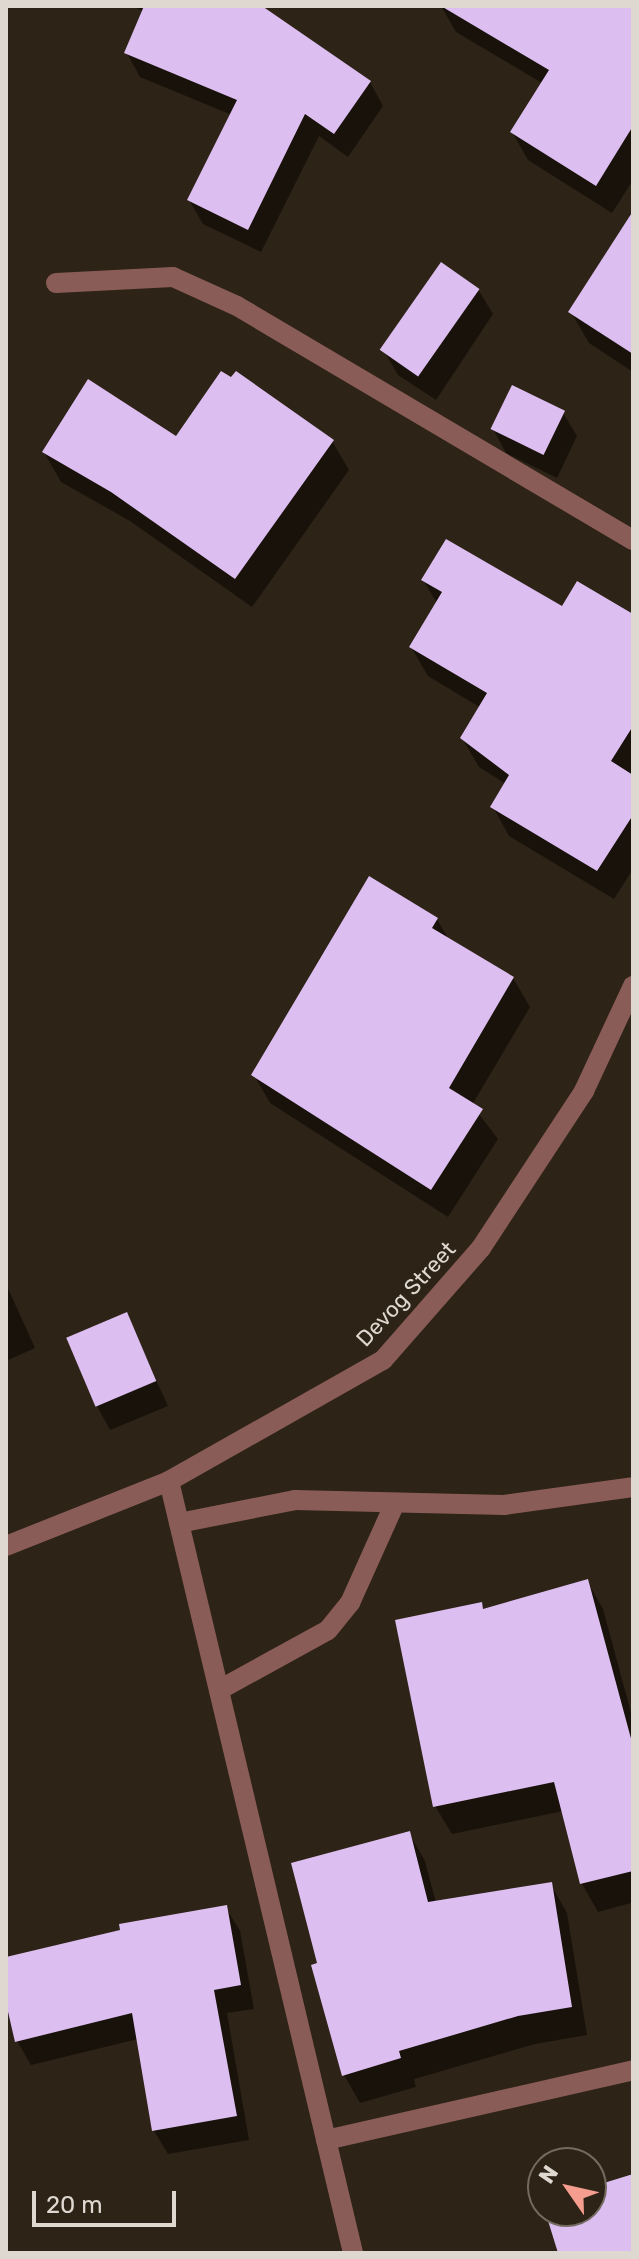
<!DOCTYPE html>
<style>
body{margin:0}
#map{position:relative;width:639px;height:2259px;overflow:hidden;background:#2d2316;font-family:Rubik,sans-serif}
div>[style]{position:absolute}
.shadow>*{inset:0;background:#0007}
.building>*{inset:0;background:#dcbef0;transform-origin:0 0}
.minor>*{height:20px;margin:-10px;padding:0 10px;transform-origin:10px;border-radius:10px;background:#8a5c58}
span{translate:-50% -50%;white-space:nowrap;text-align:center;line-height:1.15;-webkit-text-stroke:8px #2d2316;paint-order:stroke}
.street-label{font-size:22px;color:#dfd8d0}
.frame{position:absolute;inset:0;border:8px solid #dfd8d0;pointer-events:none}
.north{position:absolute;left:527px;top:2147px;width:80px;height:80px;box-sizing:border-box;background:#2d2316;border:2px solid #746b60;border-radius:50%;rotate:304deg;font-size:22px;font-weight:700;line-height:32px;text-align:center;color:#dfd8d0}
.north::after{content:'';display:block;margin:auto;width:28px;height:36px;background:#f59d8f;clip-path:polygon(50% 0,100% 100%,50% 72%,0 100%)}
.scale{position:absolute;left:32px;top:2191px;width:144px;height:36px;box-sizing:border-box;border:4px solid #dfd8d0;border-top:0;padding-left:10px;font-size:24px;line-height:28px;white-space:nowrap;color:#dfd8d0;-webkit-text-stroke:6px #2d2316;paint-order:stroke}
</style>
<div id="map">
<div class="shadow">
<div style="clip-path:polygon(133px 6px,260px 6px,370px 82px,383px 106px,348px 157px,319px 136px,261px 252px,203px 224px,189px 200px,232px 115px,140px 77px,127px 53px,144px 12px)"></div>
<div style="clip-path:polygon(441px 6px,633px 6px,633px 180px,612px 213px,528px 160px,512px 132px,542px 83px,456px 32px)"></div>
<div style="clip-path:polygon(633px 229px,633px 372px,589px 343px,571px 312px)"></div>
<div style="clip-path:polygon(479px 291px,493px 314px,436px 400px,398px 375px,384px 351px)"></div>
<div style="clip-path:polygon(563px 413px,577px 436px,557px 478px,506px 453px,493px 429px)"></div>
<div style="clip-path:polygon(176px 439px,332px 441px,349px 470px,252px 607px,130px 521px,61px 482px,44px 452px)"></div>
<div style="clip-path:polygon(423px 580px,563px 609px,633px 616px,633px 869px,614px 899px,509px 836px,493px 807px,506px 784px,479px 767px,462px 738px,481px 708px,428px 676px,411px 647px,437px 603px)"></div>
<div style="clip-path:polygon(437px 919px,449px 940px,513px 978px,530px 1007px,472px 1105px,498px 1139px,448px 1217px,270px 1103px,254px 1075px)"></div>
<div style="clip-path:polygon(6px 1284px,35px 1348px,6px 1361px)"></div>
<div style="clip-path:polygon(126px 1315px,168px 1406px,110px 1430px,97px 1406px)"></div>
<div style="clip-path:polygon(587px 1581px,603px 1609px,633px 1720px,633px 1913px,631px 1903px,598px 1912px,582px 1884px,563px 1811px,452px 1834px,435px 1806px,480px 1604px,484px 1611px)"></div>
<div style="clip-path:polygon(409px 1833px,425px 1861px,436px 1903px,551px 1885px,567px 1913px,587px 2035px,535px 2044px,414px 2079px,416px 2087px,360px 2103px,344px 2075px,319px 1964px)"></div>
<div style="clip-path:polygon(226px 1908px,240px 1931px,254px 2009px,227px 2013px,249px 2140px,168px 2154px,154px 2131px,138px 2039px,31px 2065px,17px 2041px,6px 1994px,6px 1959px)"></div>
</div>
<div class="building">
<div style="clip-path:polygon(144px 6px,262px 6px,371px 81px,334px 134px,305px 114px,248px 230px,187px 200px,237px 100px,124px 53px)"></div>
<div style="clip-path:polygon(441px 6px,633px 6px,633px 126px,596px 186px,510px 132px,549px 70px)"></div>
<div style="clip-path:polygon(633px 211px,633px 354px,568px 312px)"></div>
<div style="left:441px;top:262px;width:47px;height:107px;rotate:35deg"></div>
<div style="clip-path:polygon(221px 371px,231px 377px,236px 371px,334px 440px,235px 579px,111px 492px,42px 452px,88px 379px,176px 436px)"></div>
<div style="left:512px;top:385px;width:59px;height:49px;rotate:26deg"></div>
<div style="clip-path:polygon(446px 539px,562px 606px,577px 581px,633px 614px,633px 726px,611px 761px,633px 775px,633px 815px,597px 871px,490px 807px,509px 775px,460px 738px,487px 693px,409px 647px,442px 592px,421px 580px)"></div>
<div style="clip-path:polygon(369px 876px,438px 918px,432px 928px,514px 977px,449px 1088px,483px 1109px,431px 1190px,251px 1075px)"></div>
<div style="left:127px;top:1312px;width:75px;height:66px;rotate:67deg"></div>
<div style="clip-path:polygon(588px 1579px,633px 1746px,633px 1871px,580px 1884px,554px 1782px,433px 1807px,395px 1620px,482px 1602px,483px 1609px)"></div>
<div style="clip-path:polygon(410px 1831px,428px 1902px,552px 1882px,572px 2007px,518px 2016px,399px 2051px,401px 2058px,342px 2076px,311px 1965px,317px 1963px,291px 1863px)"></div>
<div style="clip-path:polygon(227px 1905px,241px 1985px,214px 1990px,237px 2116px,152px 2131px,132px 2013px,15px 2042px,6px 2003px,6px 1957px,120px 1930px,119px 1924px)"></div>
<div style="clip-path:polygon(633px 2174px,633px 2253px,558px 2253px,545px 2211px,591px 2211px,591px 2187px)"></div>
</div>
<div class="minor">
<div style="left:56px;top:283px;width:117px;rotate:-2.9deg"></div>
<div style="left:173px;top:277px;width:70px;rotate:24.4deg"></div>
<div style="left:237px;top:306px;width:460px;rotate:30.6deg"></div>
<div style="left:169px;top:1481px;width:794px;rotate:76.59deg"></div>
<div style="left:179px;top:1523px;width:118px;rotate:-11.2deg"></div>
<div style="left:295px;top:1500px;width:209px;rotate:1.4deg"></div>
<div style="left:504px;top:1505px;width:130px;rotate:-7.9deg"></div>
<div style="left:6px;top:1546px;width:175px;rotate:-21.7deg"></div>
<div style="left:169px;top:1481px;width:246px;rotate:-29.5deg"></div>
<div style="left:383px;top:1360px;width:149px;rotate:-48.8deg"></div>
<div style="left:481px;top:1248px;width:188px;rotate:-56.7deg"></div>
<div style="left:584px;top:1091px;width:116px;rotate:-65deg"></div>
<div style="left:219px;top:1690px;width:124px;rotate:-28.8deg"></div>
<div style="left:328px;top:1630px;width:35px;rotate:-51deg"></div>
<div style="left:350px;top:1603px;width:110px;rotate:-65.8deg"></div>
<div style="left:326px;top:2140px;width:315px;rotate:-12.8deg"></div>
</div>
<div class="street-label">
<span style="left:406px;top:1294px;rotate:-47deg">Devog Street</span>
</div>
<div class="frame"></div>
<div class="north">N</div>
<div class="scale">20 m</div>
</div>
